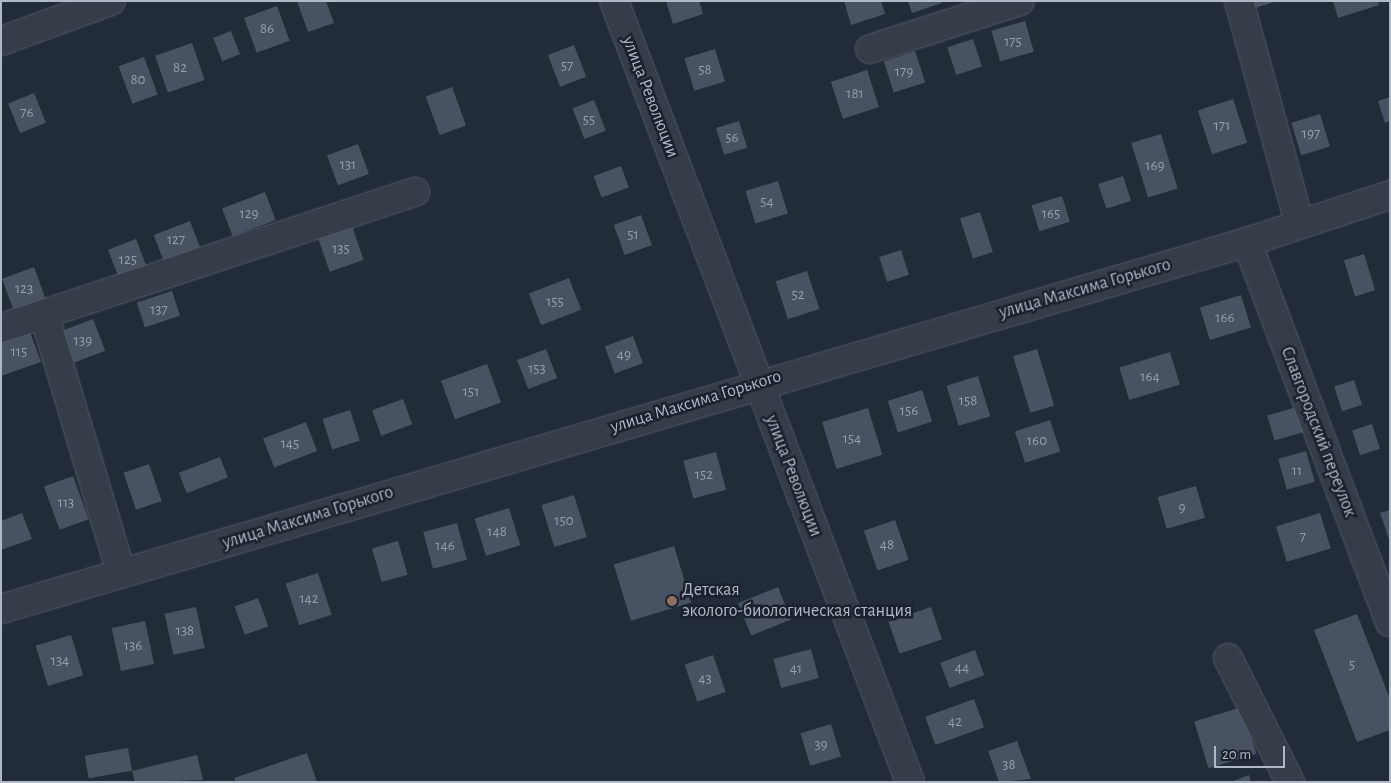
<!DOCTYPE html>
<meta charset="utf-8">
<style>
body{margin:0}
#map{position:relative;width:1391px;height:783px;overflow:hidden;background:#222b38;font-family:"Alegreya Sans",sans-serif}
div>[style]{position:absolute}
.building>*{inset:0;background:#485262;transform-origin:0 0}
.roads{filter:drop-shadow(0 0 1px #535b66) drop-shadow(0 0 1px #535b66)}
.minor>*{height:28px;margin:-14px;padding:0 14px;transform-origin:14px;border-radius:14px;background:#353d48}
.dots>*{width:14px;height:14px;translate:-50% -50%;box-sizing:border-box;border:2px solid #1b222d;border-radius:50%}
span{translate:-50% -50%;white-space:nowrap;text-align:center;line-height:1.15;-webkit-text-stroke:5px #1b222d;paint-order:stroke}
.number-label{font-size:15px;color:#969eac}
.number-label span{-webkit-text-stroke-width:0}
.street-label{font-size:18px;color:#b0b8c5}
.poi-label{font-size:18px;color:#b0b8c5}
.left{translate:0 -50%;text-align:left}
.frame{position:absolute;inset:0;border:2px solid #b0b8c5;pointer-events:none}
.scale{position:absolute;left:1214px;top:746px;width:71px;height:22px;box-sizing:border-box;border:2px solid #b0b8c5;border-top:0;padding-left:6px;font-size:15px;line-height:18px;white-space:nowrap;color:#b0b8c5;-webkit-text-stroke:4px #1b222d;paint-order:stroke}
</style>
<div id="map">
<div class="building">
<div style="clip-path:polygon(297px 1px,326px 1px,334px 23px,308px 32px)"></div>
<div style="clip-path:polygon(666px 1px,699px 1px,703px 14px,673px 24px)"></div>
<div style="clip-path:polygon(844px 1px,881px 1px,885px 14px,851px 25px)"></div>
<div style="clip-path:polygon(908px 1px,941px 1px,942px 3px,912px 13px)"></div>
<div style="clip-path:polygon(1253px 1px,1274px 1px,1274px 2px,1255px 8px)"></div>
<div style="clip-path:polygon(1333px 1px,1378px 1px,1379px 5px,1338px 18px)"></div>
<div style="left:277px;top:6px;width:37px;height:35px;rotate:70deg"></div>
<div style="left:1025px;top:21px;width:32px;height:35px;rotate:74deg"></div>
<div style="left:231px;top:31px;width:25px;height:19px;rotate:69deg"></div>
<div style="left:973px;top:39px;width:29px;height:27px;rotate:72deg"></div>
<div style="left:192px;top:43px;width:39px;height:39px;rotate:71deg"></div>
<div style="left:574px;top:45px;width:34px;height:28px;rotate:69deg"></div>
<div style="left:715px;top:49px;width:34px;height:32px;rotate:73deg"></div>
<div style="left:915px;top:51px;width:33px;height:33px;rotate:72deg"></div>
<div style="left:144px;top:57px;width:40px;height:27px;rotate:70deg"></div>
<div style="left:867px;top:70px;width:39px;height:38px;rotate:72deg"></div>
<div style="left:452px;top:87px;width:41px;height:28px;rotate:70deg"></div>
<div style="left:34px;top:93px;width:32px;height:28px;rotate:68deg"></div>
<div style="clip-path:polygon(1390px 97px,1390px 121px,1385px 123px,1378px 101px)"></div>
<div style="left:1233px;top:99px;width:46px;height:37px;rotate:72deg"></div>
<div style="left:594px;top:100px;width:33px;height:23px;rotate:69deg"></div>
<div style="left:1320px;top:114px;width:34px;height:30px;rotate:73deg"></div>
<div style="left:739px;top:121px;width:28px;height:24px;rotate:73deg"></div>
<div style="left:1161px;top:134px;width:57px;height:31px;rotate:73deg"></div>
<div style="left:358px;top:144px;width:32px;height:33px;rotate:70deg"></div>
<div style="left:621px;top:166px;width:23px;height:29px;rotate:70deg"></div>
<div style="left:1123px;top:176px;width:26px;height:26px;rotate:72deg"></div>
<div style="left:778px;top:181px;width:34px;height:34px;rotate:73deg"></div>
<div style="left:265px;top:192px;width:30px;height:46px;rotate:69deg"></div>
<div style="left:1062px;top:196px;width:27px;height:32px;rotate:73deg"></div>
<div style="left:980px;top:212px;width:42px;height:21px;rotate:72deg"></div>
<div style="left:641px;top:215px;width:32px;height:29px;rotate:70deg"></div>
<div style="left:190px;top:221px;width:28px;height:39px;rotate:69deg"></div>
<div style="left:352px;top:226px;width:36px;height:36px;rotate:71deg"></div>
<div style="left:136px;top:239px;width:34px;height:30px;rotate:69deg"></div>
<div style="left:901px;top:250px;width:26px;height:23px;rotate:72deg"></div>
<div style="left:1364px;top:254px;width:38px;height:21px;rotate:73deg"></div>
<div style="left:34px;top:267px;width:35px;height:34px;rotate:70deg"></div>
<div style="left:807px;top:271px;width:40px;height:33px;rotate:72deg"></div>
<div style="left:569px;top:278px;width:34px;height:43px;rotate:69deg"></div>
<div style="left:172px;top:291px;width:26px;height:37px;rotate:72deg"></div>
<div style="left:1241px;top:295px;width:34px;height:43px;rotate:73deg"></div>
<div style="left:93px;top:319px;width:34px;height:33px;rotate:69deg"></div>
<div style="clip-path:polygon(30px 332px,41px 362px,1px 376px,1px 343px)"></div>
<div style="left:633px;top:336px;width:29px;height:30px;rotate:70deg"></div>
<div style="left:546px;top:349px;width:31px;height:31px;rotate:69deg"></div>
<div style="left:1037px;top:349px;width:59px;height:25px;rotate:73deg"></div>
<div style="left:1170px;top:352px;width:34px;height:53px;rotate:73deg"></div>
<div style="left:487px;top:364px;width:41px;height:49px;rotate:70deg"></div>
<div style="left:978px;top:376px;width:42px;height:33px;rotate:73deg"></div>
<div style="left:1354px;top:380px;width:26px;height:21px;rotate:72deg"></div>
<div style="left:922px;top:390px;width:33px;height:36px;rotate:72deg"></div>
<div style="left:403px;top:399px;width:27px;height:33px;rotate:70deg"></div>
<div style="left:1297px;top:407px;width:26px;height:31px;rotate:74deg"></div>
<div style="left:868px;top:408px;width:49px;height:48px;rotate:73deg"></div>
<div style="left:350px;top:410px;width:32px;height:29px;rotate:72deg"></div>
<div style="left:1050px;top:420px;width:33px;height:37px;rotate:72deg"></div>
<div style="left:306px;top:422px;width:31px;height:46px;rotate:69deg"></div>
<div style="left:1372px;top:424px;width:26px;height:21px;rotate:72deg"></div>
<div style="left:1306px;top:451px;width:32px;height:29px;rotate:74deg"></div>
<div style="left:716px;top:452px;width:39px;height:34px;rotate:75deg"></div>
<div style="left:220px;top:457px;width:22px;height:44px;rotate:69deg"></div>
<div style="left:149px;top:464px;width:39px;height:27px;rotate:71deg"></div>
<div style="left:73px;top:476px;width:46px;height:31px;rotate:70deg"></div>
<div style="left:1196px;top:486px;width:33px;height:40px;rotate:74deg"></div>
<div style="left:574px;top:495px;width:44px;height:34px;rotate:73deg"></div>
<div style="left:509px;top:508px;width:39px;height:36px;rotate:73deg"></div>
<div style="clip-path:polygon(1390px 510px,1390px 539px,1389px 539px,1380px 513px)"></div>
<div style="clip-path:polygon(22px 513px,32px 539px,1px 550px,1px 521px)"></div>
<div style="left:1320px;top:513px;width:37px;height:46px;rotate:73deg"></div>
<div style="left:895px;top:520px;width:42px;height:33px;rotate:71deg"></div>
<div style="left:457px;top:523px;width:38px;height:35px;rotate:75deg"></div>
<div style="left:398px;top:541px;width:35px;height:27px;rotate:74deg"></div>
<div style="left:674px;top:546px;width:59px;height:63px;rotate:73deg"></div>
<div style="left:318px;top:573px;width:44px;height:34px;rotate:72deg"></div>
<div style="left:778px;top:587px;width:35px;height:43px;rotate:68deg"></div>
<div style="left:258px;top:598px;width:30px;height:25px;rotate:70deg"></div>
<div style="left:196px;top:607px;width:42px;height:32px;rotate:78deg"></div>
<div style="left:931px;top:607px;width:34px;height:45px;rotate:71deg"></div>
<div style="clip-path:polygon(1357px 614px,1390px 699px,1390px 730px,1357px 742px,1314px 630px)"></div>
<div style="left:145px;top:621px;width:44px;height:34px;rotate:78deg"></div>
<div style="left:71px;top:635px;width:42px;height:37px;rotate:73deg"></div>
<div style="left:811px;top:649px;width:30px;height:39px;rotate:75deg"></div>
<div style="left:975px;top:650px;width:27px;height:37px;rotate:70deg"></div>
<div style="left:713px;top:655px;width:39px;height:30px;rotate:71deg"></div>
<div style="left:974px;top:699px;width:30px;height:52px;rotate:70deg"></div>
<div style="left:1242px;top:707px;width:49px;height:50px;rotate:73deg"></div>
<div style="left:831px;top:724px;width:34px;height:32px;rotate:73deg"></div>
<div style="clip-path:polygon(1017px 741px,1031px 779px,999px 782px,988px 751px)"></div>
<div style="left:128px;top:748px;width:23px;height:44px;rotate:80deg"></div>
<div style="clip-path:polygon(307px 753px,317px 782px,236px 782px,234px 778px)"></div>
<div style="clip-path:polygon(197px 755px,203px 780px,135px 782px,132px 771px)"></div>
<div style="clip-path:polygon(1249px 775px,1251px 782px,1231px 782px)"></div>
</div>
<div class="roads">
<div class="minor">
<div style="left:614px;top:1px;width:835px;rotate:69.24deg"></div>
<div style="left:1239px;top:1px;width:229px;rotate:74.8deg"></div>
<div style="left:1px;top:41px;width:117px;rotate:-20deg"></div>
<div style="left:870px;top:49px;width:157px;rotate:-17.7deg"></div>
<div style="left:1247px;top:242px;width:406px;rotate:69.4deg"></div>
<div style="left:44px;top:314px;width:270px;rotate:73.4deg"></div>
<div style="left:1px;top:328px;width:436px;rotate:-18.2deg"></div>
<div style="left:1px;top:609px;width:1299px;rotate:-16.41deg"></div>
<div style="left:1247px;top:242px;width:151px;rotate:-18.2deg"></div>
<div style="left:1228px;top:658px;width:139px;rotate:63.4deg"></div>
</div>
</div>
<div class="dots">
<div style="left:672px;top:601px;background:#8d6e63"></div>
</div>
<div class="number-label">
<span style="left:267px;top:29px">86</span>
<span style="left:1013px;top:42px">175</span>
<span style="left:567px;top:66px">57</span>
<span style="left:180px;top:68px">82</span>
<span style="left:705px;top:70px">58</span>
<span style="left:904px;top:72px">179</span>
<span style="left:138px;top:80px">80</span>
<span style="left:855px;top:94px">181</span>
<span style="left:27px;top:113px">76</span>
<span style="left:589px;top:120px">55</span>
<span style="left:1222px;top:126px">171</span>
<span style="left:1311px;top:134px">197</span>
<span style="left:732px;top:138px">56</span>
<span style="left:348px;top:165px">131</span>
<span style="left:1155px;top:166px">169</span>
<span style="left:767px;top:202px">54</span>
<span style="left:249px;top:214px">129</span>
<span style="left:1051px;top:214px">165</span>
<span style="left:633px;top:235px">51</span>
<span style="left:176px;top:240px">127</span>
<span style="left:341px;top:249px">135</span>
<span style="left:128px;top:260px">125</span>
<span style="left:24px;top:289px">123</span>
<span style="left:798px;top:295px">52</span>
<span style="left:555px;top:302px">155</span>
<span style="left:159px;top:310px">137</span>
<span style="left:1225px;top:318px">166</span>
<span style="left:83px;top:341px">139</span>
<span style="left:19px;top:352px">115</span>
<span style="left:624px;top:355px">49</span>
<span style="left:537px;top:369px">153</span>
<span style="left:1150px;top:377px">164</span>
<span style="left:471px;top:392px">151</span>
<span style="left:968px;top:401px">158</span>
<span style="left:909px;top:411px">156</span>
<span style="left:852px;top:439px">154</span>
<span style="left:1037px;top:441px">160</span>
<span style="left:290px;top:444px">145</span>
<span style="left:1297px;top:471px">11</span>
<span style="left:704px;top:475px">152</span>
<span style="left:66px;top:503px">113</span>
<span style="left:1182px;top:508px">9</span>
<span style="left:564px;top:521px">150</span>
<span style="left:497px;top:532px">148</span>
<span style="left:1303px;top:537px">7</span>
<span style="left:887px;top:545px">48</span>
<span style="left:445px;top:546px">146</span>
<span style="left:309px;top:599px">142</span>
<span style="left:185px;top:631px">138</span>
<span style="left:133px;top:646px">136</span>
<span style="left:60px;top:661px">134</span>
<span style="left:1352px;top:665px">5</span>
<span style="left:962px;top:668px">44</span>
<span style="left:796px;top:669px">41</span>
<span style="left:705px;top:679px">43</span>
<span style="left:955px;top:722px">42</span>
<span style="left:821px;top:745px">39</span>
<span style="left:1009px;top:765px">38</span>
</div>
<div class="street-label">
<span style="left:650px;top:97px;rotate:69deg">улица Революции</span>
<span style="left:1085px;top:289px;rotate:-16deg">улица Максима Горького</span>
<span style="left:696px;top:402px;rotate:-17deg">улица Максима Горького</span>
<span style="left:1318px;top:432px;rotate:69deg">Славгородский переулок</span>
<span style="left:793px;top:476px;rotate:69deg">улица Революции</span>
<span style="left:308px;top:518px;rotate:-17deg">улица Максима Горького</span>
</div>
<div class="poi-label">
<span class="left" style="left:682px;top:601px">Детская<br>эколого-биологическая станция</span>
</div>
<div class="frame"></div>
<div class="scale">20 m</div>
</div>
